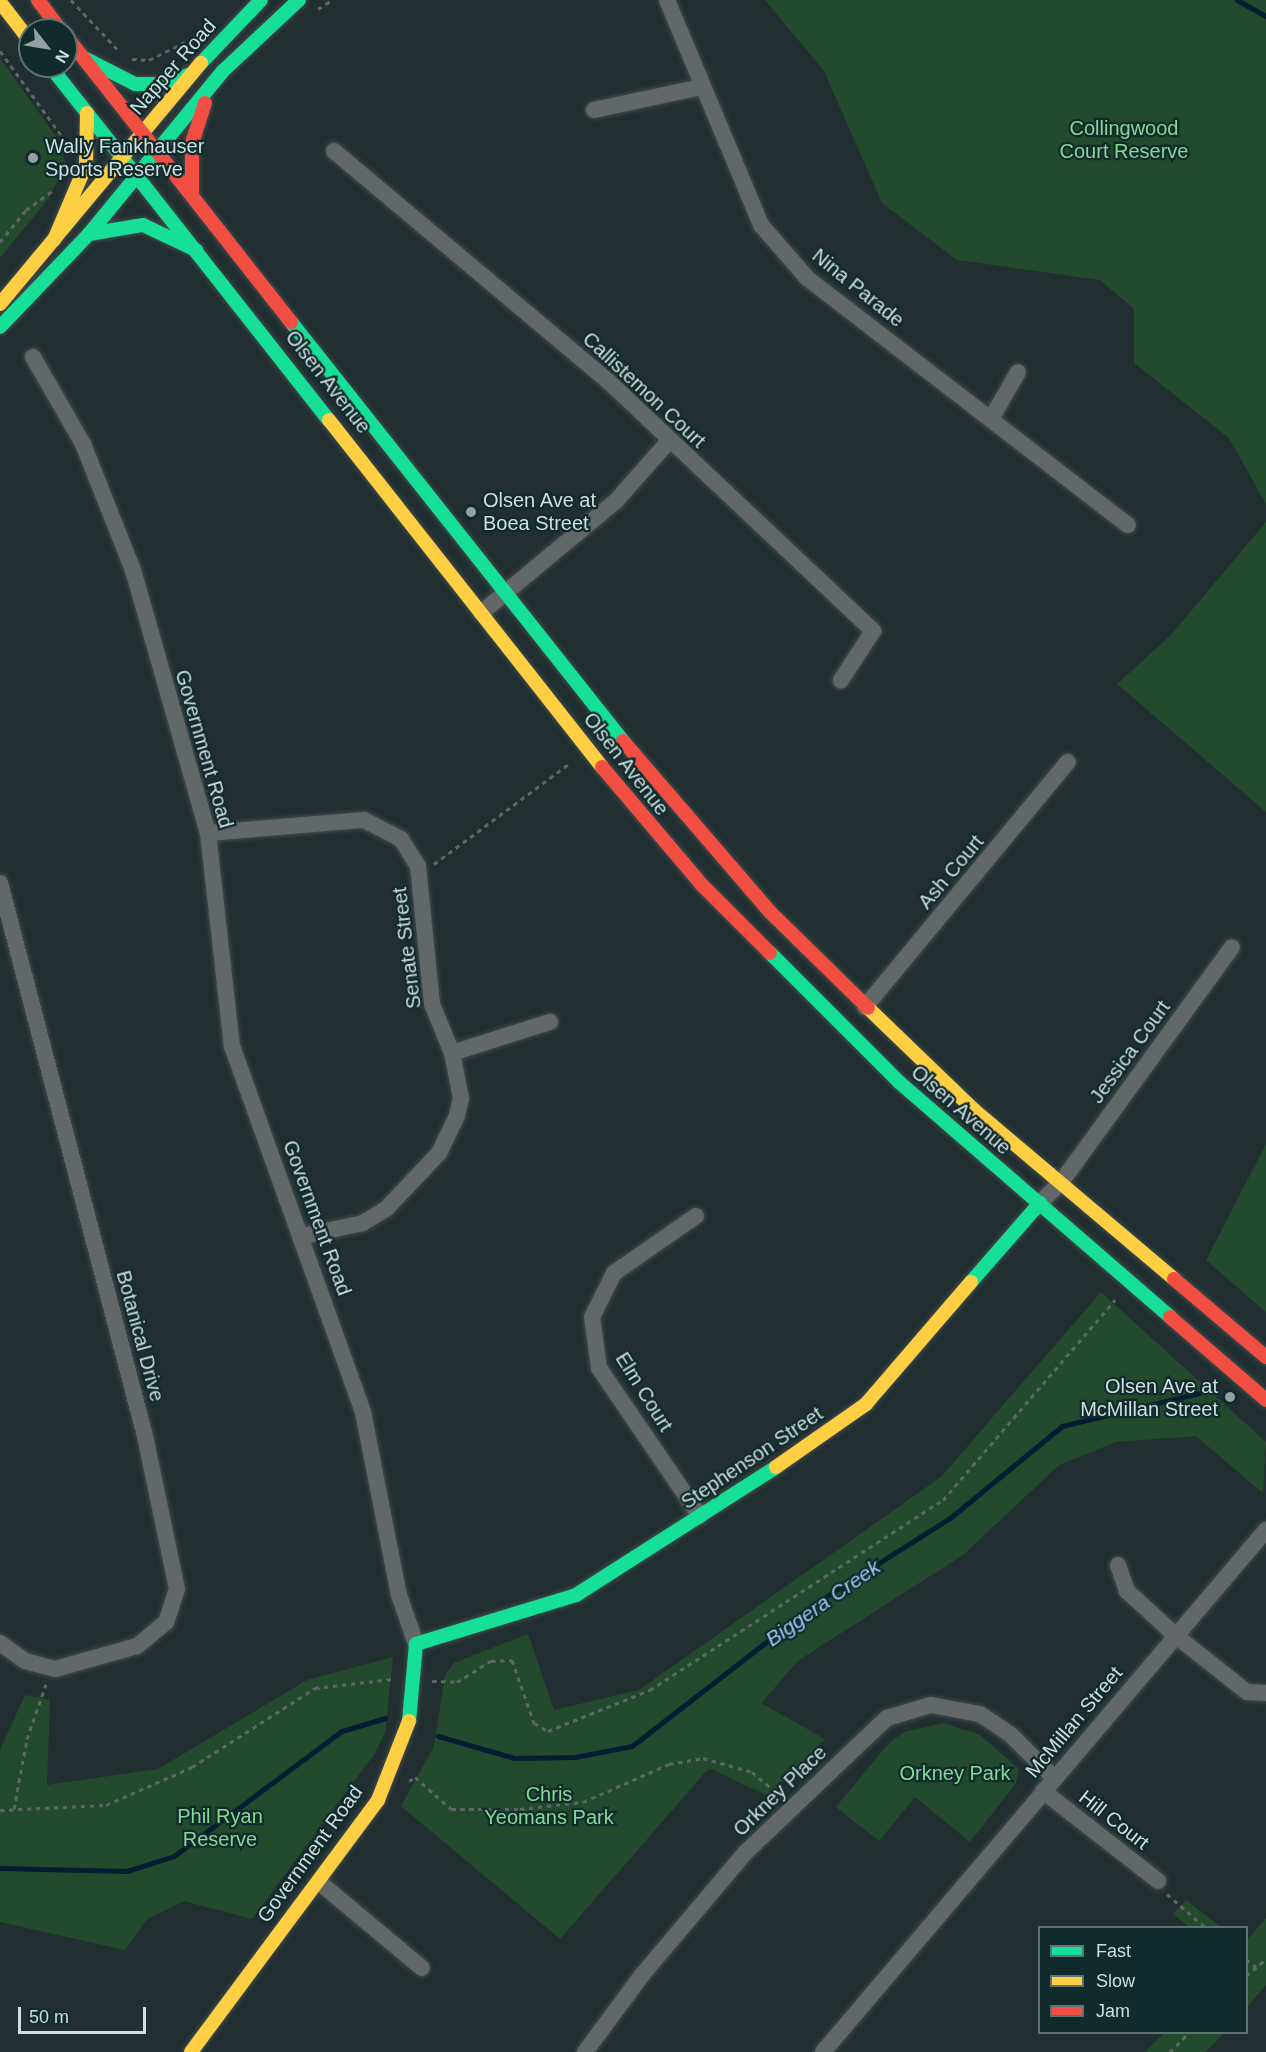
<!DOCTYPE html>
<style>
body{margin:0}
#map{position:relative;width:1266px;height:2052px;overflow:hidden;background:#212f31;font-family:Arial,sans-serif}
div>[style]{position:absolute}
.green>*{inset:0;background:#244a2e}
.stream>*{height:5px;margin:-2.5px;padding:0 2.5px;transform-origin:2.5px;border-radius:2.5px;background:#061c33}
.path>*{height:3px;margin-top:-1.5px;transform-origin:0;background:repeating-linear-gradient(90deg,#606667 0 4.5px,transparent 0 9px)}
.roads{filter:drop-shadow(0 0 2px #3f4a4b) drop-shadow(0 0 2px #3f4a4b)}
.street>*{height:16px;margin:-8px;padding:0 8px;transform-origin:8px;border-radius:8px;background:#626767}
.fast>*{height:14px;margin:-7px;padding:0 7px;transform-origin:7px;border-radius:7px;background:#16e098}
.slow>*{height:14px;margin:-7px;padding:0 7px;transform-origin:7px;border-radius:7px;background:#ffcf43}
.jam>*{height:14px;margin:-7px;padding:0 7px;transform-origin:7px;border-radius:7px;background:#f24e42}
.dots>*{width:16px;height:16px;translate:-50% -50%;box-sizing:border-box;border:3px solid #112b2d;border-radius:50%}
span{translate:-50% -50%;white-space:nowrap;text-align:center;line-height:1.15;-webkit-text-stroke:4.5px #112b2d;paint-order:stroke}
.street-label{font-size:20px;color:#cfdede}
.park-label{font-size:20px;color:#84d995}
.poi-label{font-size:20px;color:#cfdede}
.left{translate:0 -50%;text-align:left}
.right{translate:-100% -50%;text-align:right}
.water-label{font-size:21px;color:#a0c7f4;font-style:italic}
.legend{position:absolute;left:1038px;top:1926px;width:210px;height:108px;box-sizing:border-box;background:#112b2d;border:2px solid #5d7374;margin:0;padding:8px 10px;list-style:none;font-size:18px;color:#cfdede}
.legend li{display:flex;align-items:center;gap:12px;height:30px}
.legend b{width:30px;border:2px solid #5d7374}
.north{position:absolute;left:18px;top:18px;width:60px;height:60px;box-sizing:border-box;background:#112b2d;border:2px solid #5d7374;border-radius:50%;rotate:121deg;font-size:16px;font-weight:700;line-height:24px;text-align:center;color:#cfdede}
.north::after{content:'';display:block;margin:auto;width:21px;height:27px;background:#92a1a1;clip-path:polygon(50% 0,100% 100%,50% 72%,0 100%)}
.scale{position:absolute;left:18px;top:2007px;width:128px;height:27px;box-sizing:border-box;border:3px solid #cfdede;border-top:0;padding-left:8px;font-size:18px;line-height:21px;white-space:nowrap;color:#cfdede;-webkit-text-stroke:4px #112b2d;paint-order:stroke}
</style>
<div id="map">
<div class="green">
<div style="clip-path:polygon(765px 0,1266px 0,1266px 504px,1229px 438px,1134px 363px,1134px 309px,1100px 280px,957px 260px,882px 203px,824px 71px)"></div>
<div style="clip-path:polygon(0 58px,59px 141px,66px 164px,49px 198px,0 258px)"></div>
<div style="clip-path:polygon(1266px 522px,1266px 812px,1117px 684px,1171px 635px)"></div>
<div style="clip-path:polygon(1266px 1144px,1266px 1312px,1206px 1260px)"></div>
<div style="clip-path:polygon(1101px 1292px,1266px 1442px,1263px 1493px,1196px 1436px,1116px 1442px,1059px 1465px,963px 1555px,799px 1660px,761px 1703px,825px 1739px,768px 1796px,709px 1768px,560px 1939px,401px 1806px,434px 1746px,445px 1675px,454px 1663px,528px 1634px,554px 1710px,639px 1690px,941px 1477px)"></div>
<div style="clip-path:polygon(393px 1657px,385px 1733px,375px 1753px,252px 1919px,184px 1901px,147px 1919px,125px 1950px,0 1922px,0 1750px,25px 1695px,50px 1700px,47px 1785px,158px 1769px,307px 1680px)"></div>
<div style="clip-path:polygon(944px 1723px,980px 1735px,1019px 1769px,1016px 1783px,970px 1842px,915px 1797px,879px 1841px,836px 1807px,889px 1743px,904px 1732px)"></div>
<div style="clip-path:polygon(1186px 1900px,1221px 1927px,1189px 1927px,1173px 1914px)"></div>
<div style="clip-path:polygon(1266px 1918px,1266px 1985px,1247px 2007px,1247px 1940px)"></div>
<div style="clip-path:polygon(1164px 2033px,1164px 2032px,1224px 2033px,1206px 2052px,1145px 2052px)"></div>
</div>
<div class="stream">
<div style="left:1237px;top:0;width:33px;rotate:29deg"></div>
<div style="left:438px;top:1736px;width:79px;rotate:16.1deg"></div>
<div style="left:514px;top:1758px;width:61px;rotate:-0.9deg"></div>
<div style="left:575px;top:1757px;width:58px;rotate:-10.9deg"></div>
<div style="left:632px;top:1746px;width:237px;rotate:-37.8deg"></div>
<div style="left:819px;top:1601px;width:155px;rotate:-32.4deg"></div>
<div style="left:950px;top:1518px;width:145px;rotate:-39.4deg"></div>
<div style="left:1062px;top:1426px;width:141px;rotate:-13.5deg"></div>
<div style="left:0;top:1868px;width:127px;rotate:1.4deg"></div>
<div style="left:127px;top:1871px;width:49px;rotate:-17.7deg"></div>
<div style="left:174px;top:1856px;width:209px;rotate:-36.7deg"></div>
<div style="left:342px;top:1731px;width:45px;rotate:-16.8deg"></div>
</div>
<div class="path">
<div style="left:71px;top:0;width:70px;rotate:46.7deg"></div>
<div style="left:318px;top:9px;width:17px;rotate:-33deg"></div>
<div style="left:0;top:51px;width:112px;rotate:54deg"></div>
<div style="left:132px;top:59px;width:17px;rotate:3deg"></div>
<div style="left:149px;top:60px;width:40px;rotate:-26.6deg"></div>
<div style="left:0;top:242px;width:41px;rotate:-50.9deg"></div>
<div style="left:26px;top:210px;width:32px;rotate:-36deg"></div>
<div style="left:434px;top:864px;width:169px;rotate:-36.6deg"></div>
<div style="left:432px;top:1681px;width:25px;rotate:2deg"></div>
<div style="left:457px;top:1682px;width:40px;rotate:-32deg"></div>
<div style="left:491px;top:1661px;width:21px;rotate:-3deg"></div>
<div style="left:512px;top:1660px;width:67px;rotate:70.8deg"></div>
<div style="left:534px;top:1723px;width:16px;rotate:30deg"></div>
<div style="left:548px;top:1731px;width:110px;rotate:-21.9deg"></div>
<div style="left:650px;top:1690px;width:349px;rotate:-33deg"></div>
<div style="left:943px;top:1500px;width:264px;rotate:-49.3deg"></div>
<div style="left:409px;top:1781px;width:7px;rotate:-34deg"></div>
<div style="left:415px;top:1777px;width:48px;rotate:41.6deg"></div>
<div style="left:451px;top:1809px;width:69px"></div>
<div style="left:520px;top:1809px;width:63px;rotate:-6.3deg"></div>
<div style="left:583px;top:1802px;width:94px;rotate:-23.8deg"></div>
<div style="left:669px;top:1764px;width:35px;rotate:-10deg"></div>
<div style="left:703px;top:1758px;width:51px;rotate:15.9deg"></div>
<div style="left:752px;top:1772px;width:39px;rotate:40deg"></div>
<div style="left:14px;top:1809px;width:71px;rotate:-79.5deg"></div>
<div style="left:27px;top:1739px;width:58px;rotate:-70.9deg"></div>
<div style="left:0;top:1810px;width:106px;rotate:-2.7deg"></div>
<div style="left:106px;top:1805px;width:94px;rotate:-23.8deg"></div>
<div style="left:192px;top:1767px;width:146px;rotate:-32.7deg"></div>
<div style="left:315px;top:1688px;width:78px;rotate:-6.7deg"></div>
<div style="left:1167px;top:1894px;width:52px;rotate:41.1deg"></div>
<div style="left:1246px;top:1959px;width:13px;rotate:39deg"></div>
<div style="left:1246px;top:1976px;width:26px;rotate:-40deg"></div>
<div style="left:1170px;top:2052px;width:28px;rotate:-46deg"></div>
</div>
<div class="roads">
<div class="street">
<div style="left:667px;top:0;width:244px;rotate:67.3deg"></div>
<div style="left:761px;top:225px;width:70px;rotate:49deg"></div>
<div style="left:807px;top:278px;width:405px;rotate:37.6deg"></div>
<div style="left:594px;top:110px;width:109px;rotate:-12.1deg"></div>
<div style="left:334px;top:151px;width:358px;rotate:40deg"></div>
<div style="left:608px;top:381px;width:364px;rotate:43.3deg"></div>
<div style="left:873px;top:631px;width:59px;rotate:123.1deg"></div>
<div style="left:33px;top:357px;width:100px;rotate:60.1deg"></div>
<div style="left:83px;top:444px;width:136px;rotate:68.4deg"></div>
<div style="left:133px;top:570px;width:273px;rotate:74.1deg"></div>
<div style="left:208px;top:833px;width:214px;rotate:83.6deg"></div>
<div style="left:232px;top:1046px;width:389px;rotate:70.3deg"></div>
<div style="left:363px;top:1412px;width:187px;rotate:78.9deg"></div>
<div style="left:399px;top:1595px;width:52px;rotate:70.9deg"></div>
<div style="left:991px;top:419px;width:54px;rotate:-60.1deg"></div>
<div style="left:481px;top:613px;width:175px;rotate:-39.7deg"></div>
<div style="left:616px;top:501px;width:79px;rotate:-48.6deg"></div>
<div style="left:208px;top:833px;width:157px;rotate:-4.8deg"></div>
<div style="left:364px;top:820px;width:42px;rotate:27.2deg"></div>
<div style="left:401px;top:839px;width:32px;rotate:58deg"></div>
<div style="left:418px;top:866px;width:139px;rotate:84.2deg"></div>
<div style="left:432px;top:1004px;width:53px;rotate:67.8deg"></div>
<div style="left:452px;top:1053px;width:46px;rotate:78.7deg"></div>
<div style="left:461px;top:1098px;width:18px;rotate:103deg"></div>
<div style="left:457px;top:1116px;width:41px;rotate:115.9deg"></div>
<div style="left:439px;top:1153px;width:77px;rotate:133.4deg"></div>
<div style="left:386px;top:1209px;width:27px;rotate:149deg"></div>
<div style="left:363px;top:1223px;width:61px;rotate:167.8deg"></div>
<div style="left:0;top:883px;width:572px;rotate:75.31deg"></div>
<div style="left:145px;top:1436px;width:156px;rotate:78.2deg"></div>
<div style="left:177px;top:1589px;width:35px;rotate:108deg"></div>
<div style="left:166px;top:1622px;width:38px;rotate:140deg"></div>
<div style="left:137px;top:1646px;width:85px;rotate:164.3deg"></div>
<div style="left:55px;top:1669px;width:31px;rotate:-165deg"></div>
<div style="left:25px;top:1661px;width:31px;rotate:-144deg"></div>
<div style="left:865px;top:1007px;width:318px;rotate:-50.4deg"></div>
<div style="left:452px;top:1053px;width:103px;rotate:-17.6deg"></div>
<div style="left:1040px;top:1203px;width:31px;rotate:-45deg"></div>
<div style="left:1062px;top:1181px;width:289px;rotate:-54deg"></div>
<div style="left:696px;top:1216px;width:100px;rotate:145.2deg"></div>
<div style="left:614px;top:1273px;width:49px;rotate:116.6deg"></div>
<div style="left:592px;top:1317px;width:51px;rotate:82.2deg"></div>
<div style="left:599px;top:1368px;width:179px;rotate:55.7deg"></div>
<div style="left:1118px;top:1565px;width:28px;rotate:71deg"></div>
<div style="left:1127px;top:1591px;width:65px;rotate:42.5deg"></div>
<div style="left:1175px;top:1635px;width:92px;rotate:38.4deg"></div>
<div style="left:1247px;top:1692px;width:19px;rotate:3deg"></div>
<div style="left:1043px;top:1791px;width:146px;rotate:38deg"></div>
<div style="left:319px;top:1882px;width:134px;rotate:39.9deg"></div>
<div style="left:585px;top:2052px;width:96px;rotate:-53.5deg"></div>
<div style="left:642px;top:1975px;width:160px;rotate:-49.8deg"></div>
<div style="left:745px;top:1853px;width:196px;rotate:-43.6deg"></div>
<div style="left:887px;top:1718px;width:46px;rotate:-16.5deg"></div>
<div style="left:931px;top:1705px;width:50px;rotate:10.4deg"></div>
<div style="left:980px;top:1714px;width:36px;rotate:34deg"></div>
<div style="left:1010px;top:1734px;width:62px;rotate:45deg"></div>
<div style="left:823px;top:2052px;width:685px;rotate:-49.68deg"></div>
</div>
<div class="fast">
<div style="left:84px;top:58px;width:57px;rotate:27deg"></div>
<div style="left:135px;top:84px;width:24px"></div>
<div style="left:159px;top:84px;width:34px;rotate:-17deg"></div>
<div style="left:201px;top:63px;width:87px;rotate:-46.4deg"></div>
<div style="left:50px;top:66px;width:451px;rotate:51.8deg"></div>
<div style="left:89px;top:234px;width:55px;rotate:-9.5deg"></div>
<div style="left:143px;top:225px;width:59px;rotate:25.3deg"></div>
<div style="left:291px;top:322px;width:535px;rotate:51.61deg"></div>
<div style="left:0;top:327px;width:129px;rotate:-46.3deg"></div>
<div style="left:89px;top:234px;width:211px;rotate:-50.6deg"></div>
<div style="left:223px;top:71px;width:104px;rotate:-43.1deg"></div>
<div style="left:770px;top:953px;width:182px;rotate:45deg"></div>
<div style="left:899px;top:1082px;width:359px;rotate:40.9deg"></div>
<div style="left:971px;top:1282px;width:105px;rotate:-48.9deg"></div>
<div style="left:409px;top:1721px;width:77px;rotate:-84.8deg"></div>
<div style="left:416px;top:1644px;width:167px;rotate:-17deg"></div>
<div style="left:576px;top:1595px;width:237px;rotate:-32.6deg"></div>
</div>
<div class="slow">
<div style="left:0;top:2px;width:49px;rotate:52.4deg"></div>
<div style="left:54px;top:240px;width:82px;rotate:-66.9deg"></div>
<div style="left:86px;top:165px;width:52px;rotate:-88.9deg"></div>
<div style="left:0;top:304px;width:314px;rotate:-50.2deg"></div>
<div style="left:329px;top:420px;width:442px;rotate:51.8deg"></div>
<div style="left:868px;top:1008px;width:146px;rotate:43.9deg"></div>
<div style="left:973px;top:1109px;width:263px;rotate:40.2deg"></div>
<div style="left:776px;top:1467px;width:110px;rotate:-35deg"></div>
<div style="left:866px;top:1404px;width:161px;rotate:-49.3deg"></div>
<div style="left:191px;top:2052px;width:314px;rotate:-53.4deg"></div>
<div style="left:378px;top:1800px;width:85px;rotate:-68.6deg"></div>
</div>
<div class="jam">
<div style="left:38px;top:0;width:38px;rotate:53deg"></div>
<div style="left:66px;top:36px;width:364px;rotate:51.8deg"></div>
<div style="left:192px;top:194px;width:51px;rotate:-90deg"></div>
<div style="left:192px;top:143px;width:42px;rotate:-72deg"></div>
<div style="left:623px;top:741px;width:225px;rotate:49.3deg"></div>
<div style="left:770px;top:912px;width:137px;rotate:44.4deg"></div>
<div style="left:602px;top:767px;width:155px;rotate:49.7deg"></div>
<div style="left:702px;top:885px;width:96px;rotate:45deg"></div>
<div style="left:1174px;top:1279px;width:121px;rotate:40.3deg"></div>
<div style="left:1170px;top:1317px;width:127px;rotate:40.8deg"></div>
</div>
</div>
<div class="dots">
<div style="left:33px;top:158px;background:#92a1a1"></div>
<div style="left:471px;top:512px;background:#92a1a1"></div>
<div style="left:1230px;top:1397px;background:#92a1a1"></div>
</div>
<div class="street-label">
<span style="left:173px;top:67px;rotate:-49deg">Napper Road</span>
<span style="left:858px;top:288px;rotate:39deg">Nina Parade</span>
<span style="left:328px;top:382px;rotate:52deg">Olsen Avenue</span>
<span style="left:644px;top:390px;rotate:43deg">Callistemon Court</span>
<span style="left:204px;top:749px;rotate:74deg">Government Road</span>
<span style="left:626px;top:764px;rotate:52deg">Olsen Avenue</span>
<span style="left:951px;top:872px;rotate:-50deg">Ash Court</span>
<span style="left:407px;top:948px;rotate:-97deg">Senate Street</span>
<span style="left:1130px;top:1052px;rotate:-54deg">Jessica Court</span>
<span style="left:961px;top:1110px;rotate:41deg">Olsen Avenue</span>
<span style="left:317px;top:1218px;rotate:70deg">Government Road</span>
<span style="left:140px;top:1336px;rotate:75deg">Botanical Drive</span>
<span style="left:644px;top:1392px;rotate:58deg">Elm Court</span>
<span style="left:752px;top:1458px;rotate:-34deg">Stephenson Street</span>
<span style="left:1074px;top:1722px;rotate:-50deg">McMillan Street</span>
<span style="left:780px;top:1791px;rotate:-44deg">Orkney Place</span>
<span style="left:1114px;top:1820px;rotate:38deg">Hill Court</span>
<span style="left:310px;top:1854px;rotate:-54deg">Government Road</span>
</div>
<div class="park-label">
<span style="left:1124px;top:140px">Collingwood<br>Court Reserve</span>
<span style="left:955px;top:1773px">Orkney Park</span>
<span style="left:549px;top:1806px">Chris<br>Yeomans Park</span>
<span style="left:220px;top:1828px">Phil Ryan<br>Reserve</span>
</div>
<div class="poi-label">
<span class="left" style="left:45px;top:158px">Wally Fankhauser<br>Sports Reserve</span>
<span class="left" style="left:483px;top:512px">Olsen Ave at<br>Boea Street</span>
<span class="right" style="left:1218px;top:1398px">Olsen Ave at<br>McMillan Street</span>
</div>
<div class="water-label">
<span style="left:823px;top:1603px;rotate:-35deg">Biggera Creek</span>
</div>
<ul class="legend">
<li><b style="height:8px;background:#16e098"></b>Fast</li>
<li><b style="height:8px;background:#ffcf43"></b>Slow</li>
<li><b style="height:8px;background:#f24e42"></b>Jam</li>
</ul>
<div class="north">N</div>
<div class="scale">50 m</div>
</div>
